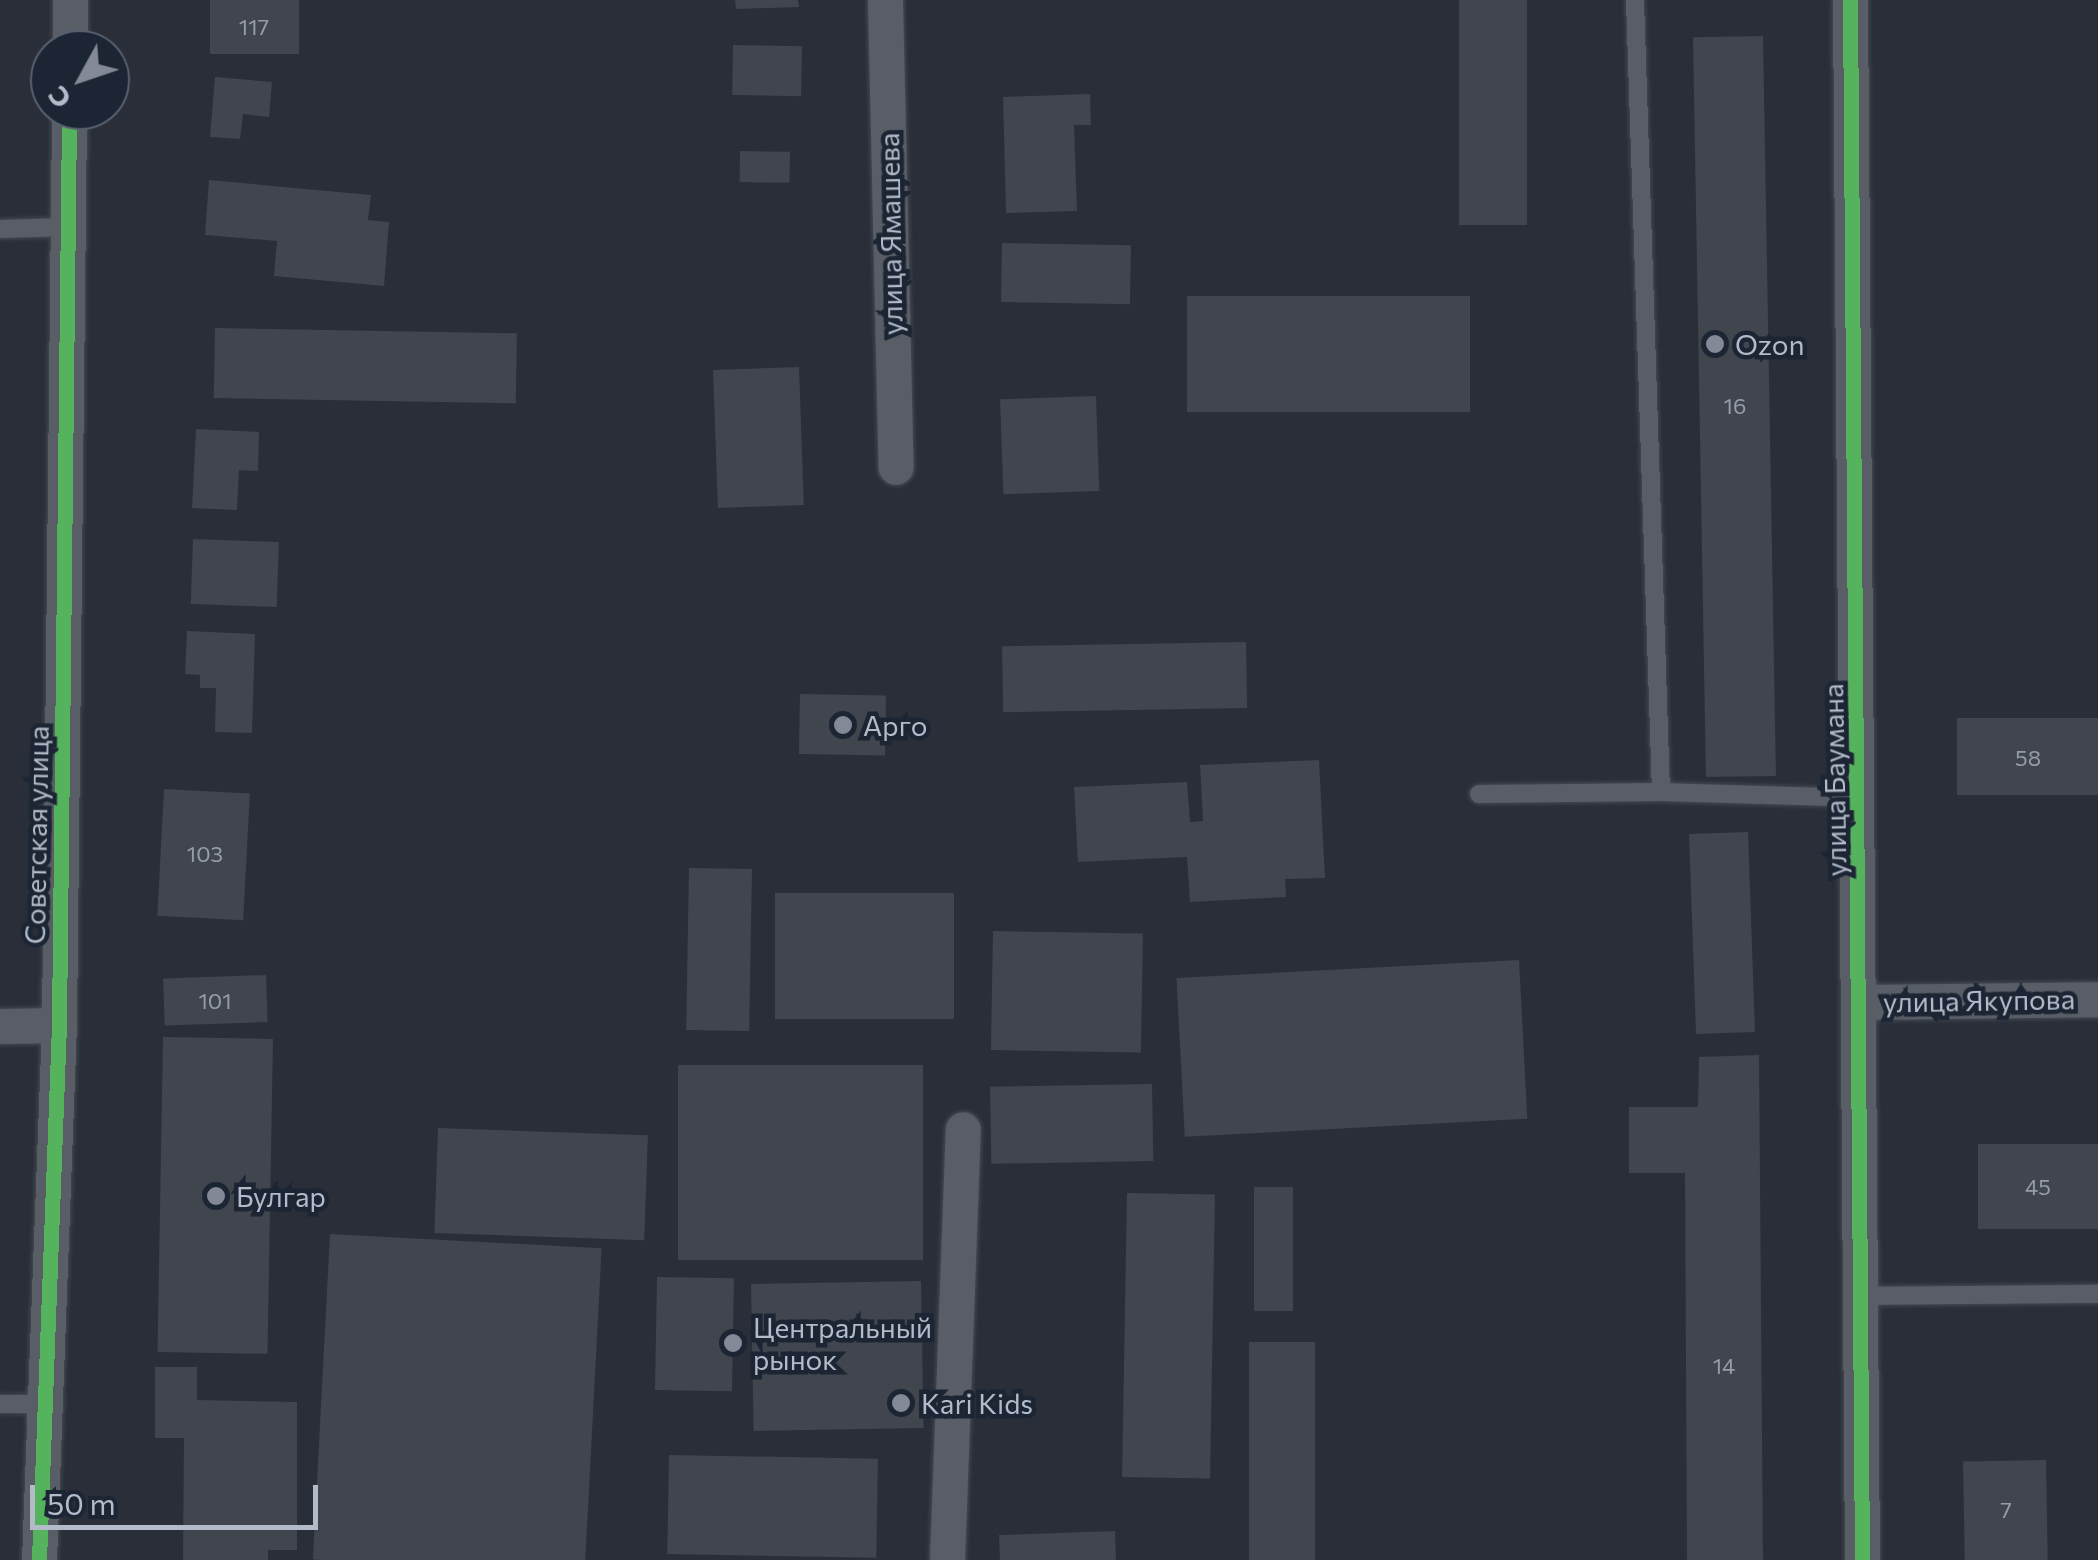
<!DOCTYPE html>
<meta charset="utf-8">
<style>
body{margin:0}
#map{position:relative;width:2098px;height:1560px;overflow:hidden;background:#292e38;font-family:Commissioner,sans-serif}
div>[style]{position:absolute}
.building>*{inset:0;background:#41454e;transform-origin:0 0}
.roads{filter:drop-shadow(0 0 2px #454951) drop-shadow(0 0 2px #454951)}
.lane>*{height:18px;margin:-9px;padding:0 9px;transform-origin:9px;border-radius:9px;background:#595e66}
.street>*{height:35px;margin:-17.5px;padding:0 17.5px;transform-origin:17.5px;border-radius:17.5px;background:#595e66}
.cycleway>*{height:15px;margin:-7.5px;padding:0 7.5px;transform-origin:7.5px;border-radius:7.5px;background:#56b35d}
.dots>*{width:28px;height:28px;translate:-50% -50%;box-sizing:border-box;border:5px solid #1c2533;border-radius:50%}
span{translate:-50% -50%;white-space:nowrap;text-align:center;line-height:1.15;-webkit-text-stroke:9px #1c2533;paint-order:stroke}
.number-label{font-size:22px;color:#969daa}
.number-label span{-webkit-text-stroke-width:0}
.street-label{font-size:28px;color:#b3bac9}
.poi-label{font-size:28px;color:#b3bac9}
.left{translate:0 -50%;text-align:left}
.north{position:absolute;left:30px;top:30px;width:100px;height:100px;box-sizing:border-box;background:#1c2533;border:2px solid #58616f;border-radius:50%;rotate:230deg;font-size:28px;font-weight:700;line-height:40px;text-align:center;color:#b3bac9}
.north::after{content:'';display:block;margin:auto;width:35px;height:45px;background:#838996;clip-path:polygon(50% 0,100% 100%,50% 72%,0 100%)}
.scale{position:absolute;left:30px;top:1485px;width:288px;height:45px;box-sizing:border-box;border:5px solid #b3bac9;border-top:0;padding-left:12px;font-size:30px;line-height:35px;white-space:nowrap;color:#b3bac9;-webkit-text-stroke:8px #1c2533;paint-order:stroke}
</style>
<div id="map">
<div class="building">
<div style="left:210px;top:0;width:89px;height:54px"></div>
<div style="clip-path:polygon(735px 0,798px 0,799px 7px,736px 9px)"></div>
<div style="left:1459px;top:0;width:68px;height:225px"></div>
<div style="left:1763px;top:36px;width:740px;height:70px;rotate:89deg"></div>
<div style="left:733px;top:45px;width:69px;height:50px;rotate:1deg"></div>
<div style="clip-path:polygon(215px 77px,272px 82px,269px 117px,243px 114px,240px 139px,210px 137px)"></div>
<div style="clip-path:polygon(1090px 94px,1091px 125px,1074px 125px,1077px 211px,1006px 213px,1003px 97px)"></div>
<div style="left:740px;top:151px;width:50px;height:31px;rotate:1deg"></div>
<div style="clip-path:polygon(209px 180px,371px 195px,368px 220px,389px 222px,384px 286px,274px 276px,277px 241px,205px 235px)"></div>
<div style="left:1002px;top:243px;width:129px;height:59px;rotate:1deg"></div>
<div style="left:1470px;top:296px;width:116px;height:283px;rotate:90deg"></div>
<div style="left:215px;top:328px;width:302px;height:70px;rotate:1deg"></div>
<div style="left:799px;top:367px;width:138px;height:86px;rotate:88deg"></div>
<div style="left:1096px;top:396px;width:95px;height:96px;rotate:88deg"></div>
<div style="clip-path:polygon(196px 429px,259px 432px,258px 471px,239px 470px,237px 510px,192px 508px)"></div>
<div style="left:193px;top:539px;width:86px;height:65px;rotate:2deg"></div>
<div style="clip-path:polygon(187px 631px,255px 634px,252px 733px,215px 732px,216px 688px,200px 688px,200px 675px,185px 674px)"></div>
<div style="left:1246px;top:642px;width:66px;height:244px;rotate:89deg"></div>
<div style="left:800px;top:694px;width:86px;height:60px;rotate:1deg"></div>
<div style="left:2098px;top:718px;width:77px;height:141px;rotate:90deg"></div>
<div style="clip-path:polygon(1319px 760px,1325px 878px,1285px 879px,1286px 897px,1190px 902px,1187px 857px,1078px 862px,1074px 787px,1187px 782px,1190px 822px,1203px 821px,1200px 765px)"></div>
<div style="left:164px;top:789px;width:86px;height:127px;rotate:3deg"></div>
<div style="left:1748px;top:832px;width:200px;height:59px;rotate:88deg"></div>
<div style="left:689px;top:868px;width:63px;height:162px;rotate:1deg"></div>
<div style="left:775px;top:893px;width:179px;height:126px"></div>
<div style="left:993px;top:931px;width:150px;height:119px;rotate:1deg"></div>
<div style="left:1519px;top:960px;width:159px;height:343px;rotate:87deg"></div>
<div style="left:266px;top:975px;width:47px;height:103px;rotate:88deg"></div>
<div style="left:163px;top:1037px;width:110px;height:315px;rotate:1deg"></div>
<div style="clip-path:polygon(1759px 1055px,1763px 1560px,1687px 1560px,1685px 1173px,1629px 1173px,1629px 1107px,1698px 1107px,1699px 1057px)"></div>
<div style="left:678px;top:1065px;width:245px;height:195px"></div>
<div style="left:1152px;top:1084px;width:77px;height:162px;rotate:89deg"></div>
<div style="left:438px;top:1128px;width:210px;height:105px;rotate:2deg"></div>
<div style="left:2098px;top:1144px;width:85px;height:120px;rotate:90deg"></div>
<div style="left:1254px;top:1187px;width:39px;height:124px"></div>
<div style="left:1127px;top:1193px;width:88px;height:284px;rotate:1deg"></div>
<div style="left:330px;top:1234px;width:272px;height:326px;rotate:3deg"></div>
<div style="left:657px;top:1277px;width:77px;height:113px;rotate:1deg"></div>
<div style="left:921px;top:1281px;width:147px;height:170px;rotate:89deg"></div>
<div style="left:1249px;top:1342px;width:66px;height:218px"></div>
<div style="clip-path:polygon(155px 1367px,197px 1367px,197px 1400px,297px 1402px,297px 1550px,268px 1550px,268px 1560px,183px 1560px,184px 1438px,155px 1438px)"></div>
<div style="left:669px;top:1455px;width:209px;height:99px;rotate:1deg"></div>
<div style="left:2046px;top:1460px;width:100px;height:83px;rotate:89deg"></div>
<div style="left:1115px;top:1531px;width:29px;height:116px;rotate:88deg"></div>
</div>
<div class="roads">
<div class="lane">
<div style="left:0;top:229px;width:69px;rotate:-1.7deg"></div>
<div style="left:1661px;top:792px;width:198px;rotate:1.7deg"></div>
<div style="left:1479px;top:794px;width:182px;rotate:-0.6deg"></div>
<div style="left:1661px;top:792px;width:792px;rotate:-91.88deg"></div>
<div style="left:1862px;top:1296px;width:236px;rotate:-0.5deg"></div>
<div style="left:0;top:1404px;width:45px"></div>
</div>
<div class="street">
<div style="left:885px;top:0;width:467px;rotate:88.7deg"></div>
<div style="left:1850px;top:0;width:1560px;rotate:89.56deg"></div>
<div style="left:70px;top:50px;width:50px;rotate:-90deg"></div>
<div style="left:1861px;top:1002px;width:237px;rotate:-0.7deg"></div>
<div style="left:0;top:1026px;width:59px;rotate:-1deg"></div>
<div style="left:39px;top:1560px;width:535px;rotate:-87.86deg"></div>
<div style="left:59px;top:1025px;width:915px;rotate:-89.37deg"></div>
<div style="left:947px;top:1560px;width:431px;rotate:-87.9deg"></div>
</div>
</div>
<div class="cycleway">
<div style="left:1850px;top:0;width:1560px;rotate:89.56deg"></div>
<div style="left:39px;top:1560px;width:535px;rotate:-87.86deg"></div>
<div style="left:59px;top:1025px;width:915px;rotate:-89.37deg"></div>
</div>
<div class="dots">
<div style="left:1715px;top:344px;background:#838996"></div>
<div style="left:843px;top:725px;background:#838996"></div>
<div style="left:216px;top:1196px;background:#838996"></div>
<div style="left:733px;top:1343px;background:#838996"></div>
<div style="left:901px;top:1403px;background:#838996"></div>
</div>
<div class="number-label">
<span style="left:254px;top:27px">117</span>
<span style="left:1735px;top:406px">16</span>
<span style="left:2028px;top:758px">58</span>
<span style="left:205px;top:854px">103</span>
<span style="left:215px;top:1001px">101</span>
<span style="left:2038px;top:1187px">45</span>
<span style="left:1724px;top:1366px">14</span>
<span style="left:2006px;top:1510px">7</span>
</div>
<div class="street-label">
<span style="left:890px;top:234px;rotate:-91deg">улица Ямашева</span>
<span style="left:1834px;top:780px;rotate:-91deg">улица Баумана</span>
<span style="left:36px;top:835px;rotate:-89deg">Советская улица</span>
<span style="left:1979px;top:1000px;rotate:-1deg">улица Якупова</span>
</div>
<div class="poi-label">
<span class="left" style="left:1735px;top:344px">Ozon</span>
<span class="left" style="left:863px;top:725px">Арго</span>
<span class="left" style="left:236px;top:1196px">Булгар</span>
<span class="left" style="left:753px;top:1343px">Центральный<br>рынок</span>
<span class="left" style="left:921px;top:1403px">Kari Kids</span>
</div>
<div class="north">С</div>
<div class="scale">50 m</div>
</div>
